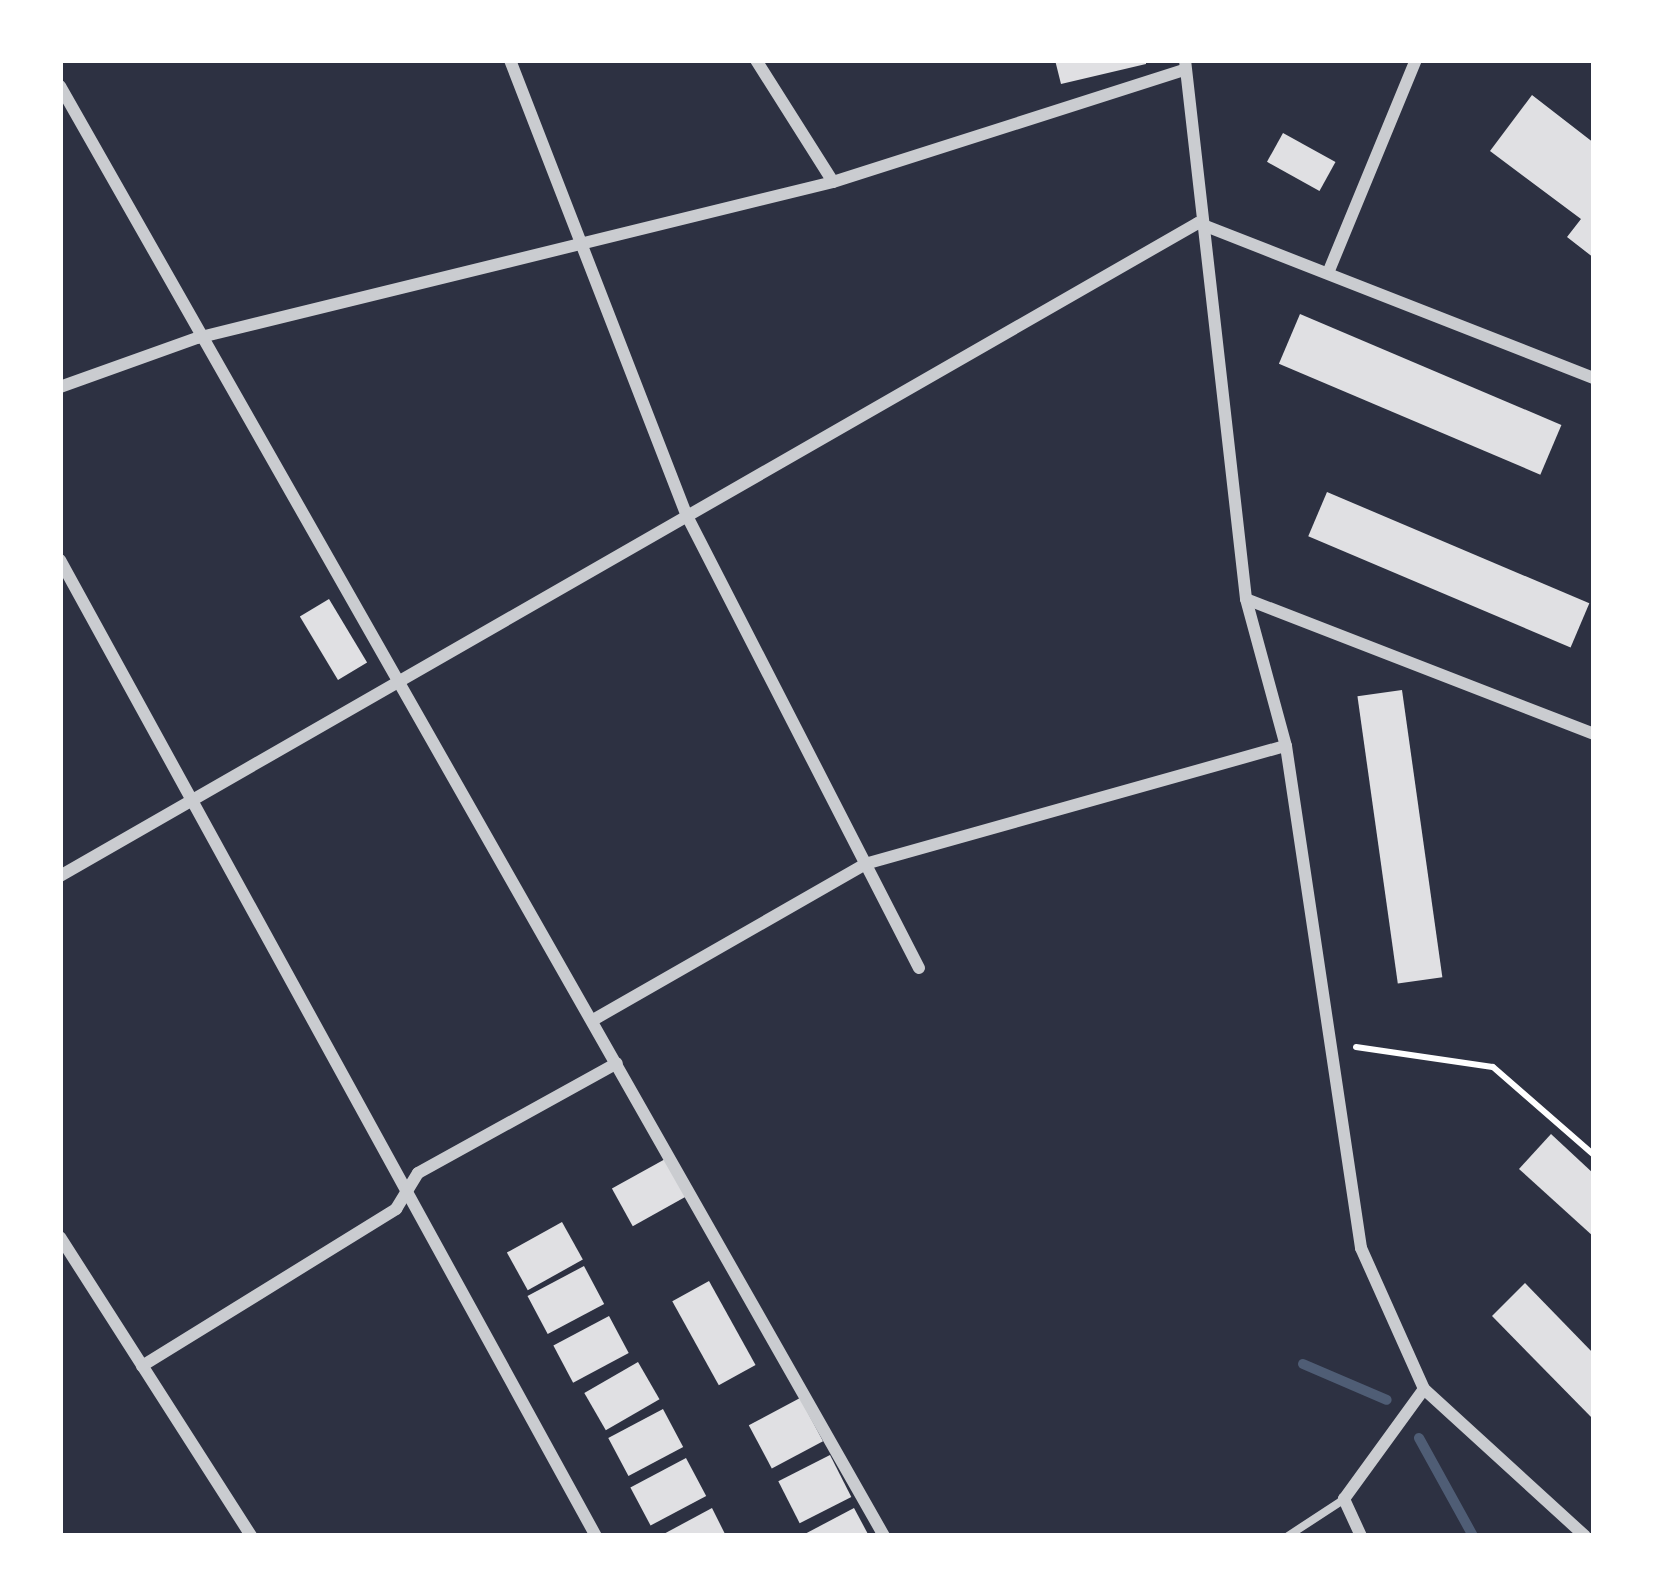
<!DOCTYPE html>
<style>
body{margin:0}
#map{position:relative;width:1654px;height:1596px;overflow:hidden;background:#2d3142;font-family:"Archivo Narrow",sans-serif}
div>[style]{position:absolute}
.stream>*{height:10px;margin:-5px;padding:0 5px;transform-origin:5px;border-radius:5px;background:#4f5d75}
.building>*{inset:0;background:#e0e0e3;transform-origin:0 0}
.path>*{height:6px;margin:-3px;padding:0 3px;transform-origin:3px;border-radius:3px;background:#fff}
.service>*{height:8px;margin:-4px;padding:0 4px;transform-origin:4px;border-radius:4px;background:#caccd0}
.minor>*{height:12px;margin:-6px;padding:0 6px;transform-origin:6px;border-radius:6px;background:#caccd0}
span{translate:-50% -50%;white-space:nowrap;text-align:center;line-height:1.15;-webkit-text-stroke:9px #fff;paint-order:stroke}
.frame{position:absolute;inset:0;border:63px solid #fff;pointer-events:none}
</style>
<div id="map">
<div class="stream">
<div style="left:1303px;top:1364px;width:91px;rotate:23.2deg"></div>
<div style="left:1419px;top:1438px;width:112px;rotate:61.1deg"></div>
</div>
<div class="building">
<div style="clip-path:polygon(1055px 60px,1146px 60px,1146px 64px,1061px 84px)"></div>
<div style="clip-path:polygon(1532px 95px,1594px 143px,1594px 258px,1567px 237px,1581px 219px,1490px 151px)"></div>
<div style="left:1283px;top:133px;width:60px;height:33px;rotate:29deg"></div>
<div style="left:1300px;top:314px;width:284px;height:54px;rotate:23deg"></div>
<div style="left:1327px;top:492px;width:285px;height:48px;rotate:23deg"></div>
<div style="left:329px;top:599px;width:74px;height:34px;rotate:59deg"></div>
<div style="left:1402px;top:690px;width:290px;height:45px;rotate:82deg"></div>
<div style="clip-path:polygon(1551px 1134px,1594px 1174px,1594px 1237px,1519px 1169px)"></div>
<div style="left:667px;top:1158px;width:43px;height:63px;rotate:61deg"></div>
<div style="left:562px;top:1222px;width:43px;height:63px;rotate:61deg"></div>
<div style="left:584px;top:1266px;width:43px;height:64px;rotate:62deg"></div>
<div style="left:709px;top:1281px;width:96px;height:42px;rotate:61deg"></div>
<div style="clip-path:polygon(1525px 1283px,1594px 1354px,1594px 1420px,1492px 1316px)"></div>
<div style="left:609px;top:1316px;width:42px;height:63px;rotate:62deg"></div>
<div style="left:638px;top:1362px;width:43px;height:62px;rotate:60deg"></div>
<div style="left:800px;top:1398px;width:49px;height:58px;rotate:62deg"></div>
<div style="left:663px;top:1409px;width:43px;height:62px;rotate:62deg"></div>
<div style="left:830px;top:1455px;width:47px;height:58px;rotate:63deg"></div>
<div style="left:686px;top:1458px;width:43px;height:63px;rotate:62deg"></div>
<div style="clip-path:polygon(712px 1508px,726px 1536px,660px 1536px)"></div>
<div style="clip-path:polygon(854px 1508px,869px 1536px,801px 1536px)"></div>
</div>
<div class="path">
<div style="left:1356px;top:1047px;width:138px;rotate:8.3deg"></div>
<div style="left:1493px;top:1067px;width:134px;rotate:41.1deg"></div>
</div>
<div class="service">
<div style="left:1288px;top:1536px;width:66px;rotate:-33.2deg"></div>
</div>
<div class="minor">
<div style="left:510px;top:60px;width:489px;rotate:68.8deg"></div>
<div style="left:687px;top:516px;width:508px;rotate:62.83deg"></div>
<div style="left:756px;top:60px;width:144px;rotate:57.7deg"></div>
<div style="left:1185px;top:60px;width:542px;rotate:83.54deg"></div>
<div style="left:1246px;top:599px;width:152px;rotate:74.8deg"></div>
<div style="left:1286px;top:746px;width:508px;rotate:81.5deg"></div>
<div style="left:1361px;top:1248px;width:154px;rotate:65.9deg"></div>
<div style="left:1424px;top:1389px;width:218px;rotate:42.4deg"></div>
<div style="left:60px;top:86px;width:1668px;rotate:60.39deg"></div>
<div style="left:1328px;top:273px;width:230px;rotate:-67.6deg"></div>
<div style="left:60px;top:387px;width:145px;rotate:-19.7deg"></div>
<div style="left:197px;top:338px;width:655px;rotate:-13.78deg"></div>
<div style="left:833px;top:182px;width:369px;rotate:-17.7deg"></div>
<div style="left:60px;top:560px;width:1113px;rotate:61.23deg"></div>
<div style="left:1246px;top:599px;width:373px;rotate:21.2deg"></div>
<div style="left:60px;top:876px;width:1312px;rotate:-29.85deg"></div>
<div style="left:1198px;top:223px;width:425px;rotate:21.4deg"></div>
<div style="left:593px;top:1020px;width:314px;rotate:-29.8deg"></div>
<div style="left:865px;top:864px;width:437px;rotate:-15.7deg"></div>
<div style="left:60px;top:1237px;width:355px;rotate:57.4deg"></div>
<div style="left:142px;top:1366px;width:299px;rotate:-31.7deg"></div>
<div style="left:396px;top:1209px;width:42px;rotate:-58.6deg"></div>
<div style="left:418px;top:1173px;width:227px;rotate:-28.9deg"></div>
<div style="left:1361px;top:1536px;width:41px;rotate:-114.7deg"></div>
<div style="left:1344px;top:1499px;width:136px;rotate:-54deg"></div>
</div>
<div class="frame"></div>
</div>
